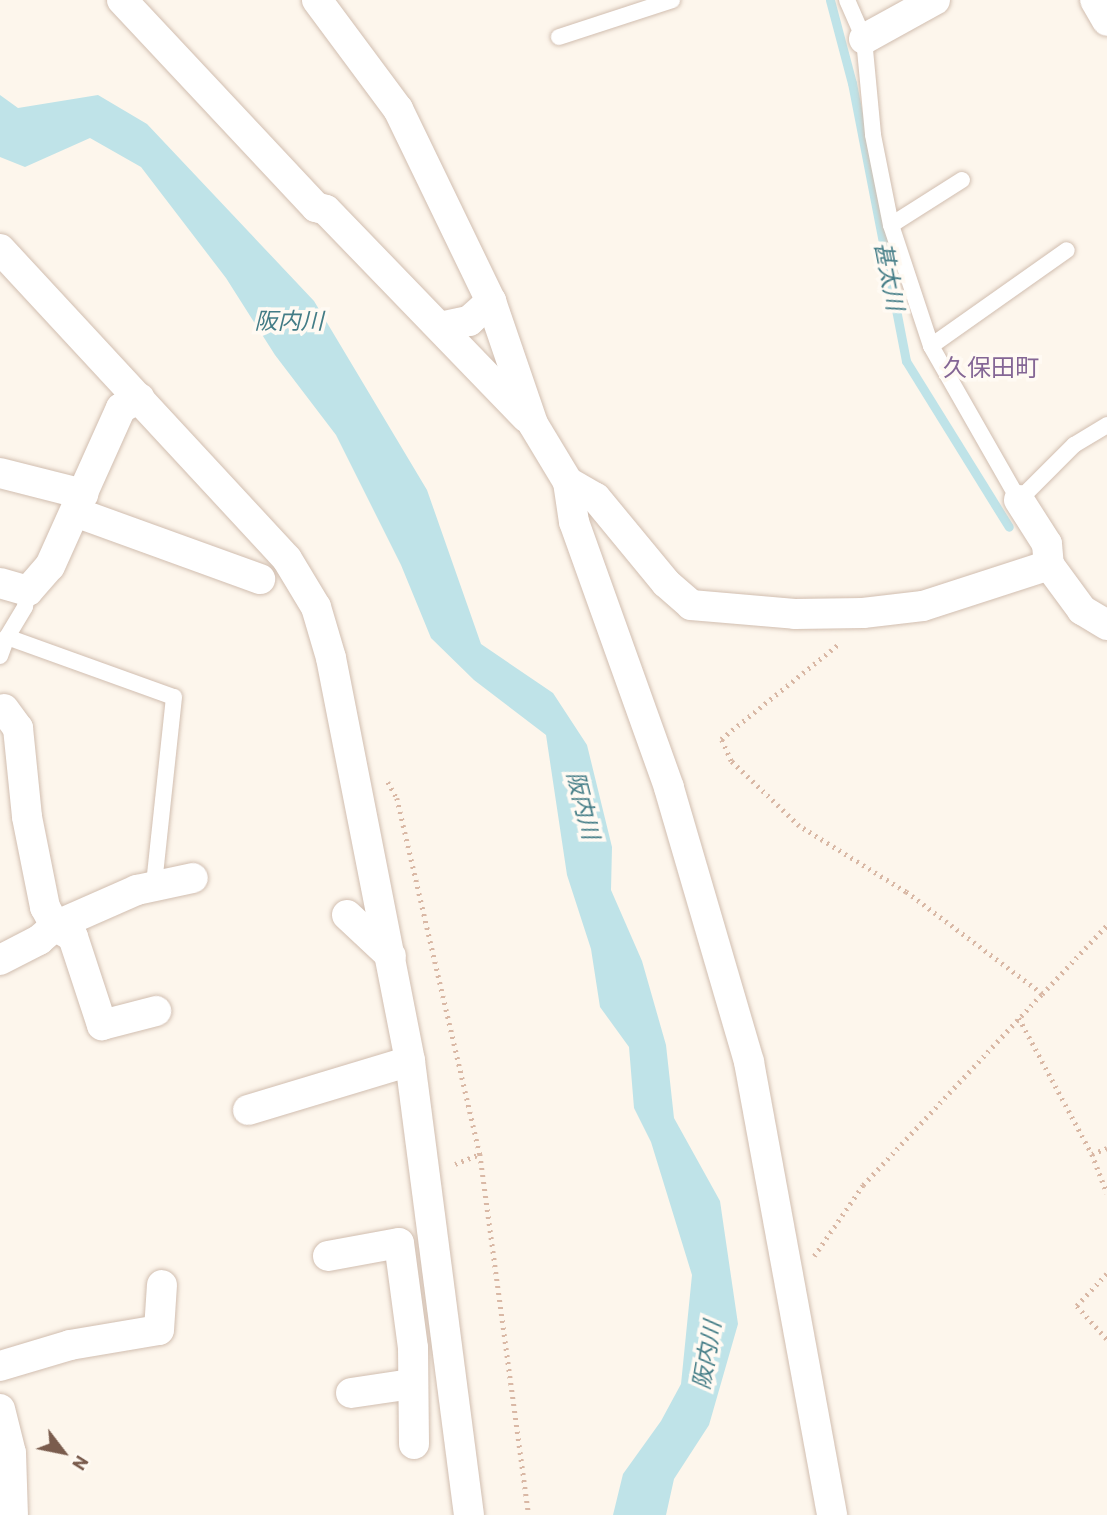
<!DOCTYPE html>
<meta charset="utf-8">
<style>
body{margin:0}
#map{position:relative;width:1107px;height:1515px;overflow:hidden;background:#fdf6ec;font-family:Barlow,"Noto Sans JP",sans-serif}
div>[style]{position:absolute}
.water>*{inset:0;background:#bfe3e8}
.stream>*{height:9px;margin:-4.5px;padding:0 4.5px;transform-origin:4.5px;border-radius:4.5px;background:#bfe3e8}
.path>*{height:4.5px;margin-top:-2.25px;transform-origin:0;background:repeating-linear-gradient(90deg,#d9b8a5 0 2px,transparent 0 7px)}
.roads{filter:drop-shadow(0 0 2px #d1beb0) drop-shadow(0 0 2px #d1beb0)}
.service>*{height:16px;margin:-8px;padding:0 8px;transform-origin:8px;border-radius:8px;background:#fff}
.minor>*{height:30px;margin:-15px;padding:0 15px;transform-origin:15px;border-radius:15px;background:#fff}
span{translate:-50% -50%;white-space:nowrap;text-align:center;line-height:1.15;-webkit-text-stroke:7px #fffaf3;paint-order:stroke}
.water-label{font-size:23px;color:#437c86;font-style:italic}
.quarter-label{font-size:24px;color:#846695}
.north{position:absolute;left:28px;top:1417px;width:70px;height:70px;-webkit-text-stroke:5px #fffaf3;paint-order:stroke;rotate:122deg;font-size:19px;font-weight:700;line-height:28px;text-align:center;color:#7a5c4d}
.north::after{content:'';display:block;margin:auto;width:24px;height:32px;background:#7a5c4d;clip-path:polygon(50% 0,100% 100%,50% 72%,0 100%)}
</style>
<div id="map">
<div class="water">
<div style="clip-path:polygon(0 95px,18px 108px,98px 95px,147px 124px,314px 301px,427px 490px,481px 644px,553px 693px,587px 745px,612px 847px,611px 890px,642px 961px,666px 1045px,674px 1118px,720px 1201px,738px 1324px,709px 1425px,674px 1479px,666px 1515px,613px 1515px,623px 1474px,661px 1421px,681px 1384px,692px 1275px,651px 1142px,634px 1108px,629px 1047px,600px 1007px,591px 949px,567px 875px,546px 735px,474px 680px,431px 638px,401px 565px,336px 435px,275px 355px,226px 278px,141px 167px,90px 138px,25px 167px,0 157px)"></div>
</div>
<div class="stream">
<div style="left:830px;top:0;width:86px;rotate:75.2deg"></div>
<div style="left:852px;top:83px;width:283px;rotate:79deg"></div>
<div style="left:906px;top:361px;width:195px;rotate:58.2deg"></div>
</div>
<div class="path">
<div style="left:388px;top:782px;width:18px;rotate:61deg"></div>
<div style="left:397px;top:798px;width:366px;rotate:76.9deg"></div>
<div style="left:1042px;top:994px;width:95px;rotate:-46.7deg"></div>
<div style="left:1019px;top:1018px;width:154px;rotate:61.8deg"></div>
<div style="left:1092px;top:1154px;width:42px;rotate:69deg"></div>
<div style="left:1092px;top:1154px;width:16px;rotate:-22deg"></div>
<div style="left:455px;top:1164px;width:27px;rotate:-22deg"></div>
<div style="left:480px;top:1154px;width:364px;rotate:82.3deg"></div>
<div style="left:814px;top:1256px;width:86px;rotate:-55.4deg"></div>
<div style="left:863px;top:1185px;width:262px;rotate:-46.9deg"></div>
<div style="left:1042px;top:994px;width:170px;rotate:-143.1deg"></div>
<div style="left:906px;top:892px;width:126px;rotate:-148.3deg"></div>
<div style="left:799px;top:826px;width:94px;rotate:-136.3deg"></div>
<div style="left:731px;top:761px;width:24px;rotate:-114deg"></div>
<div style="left:721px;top:739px;width:153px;rotate:-38.9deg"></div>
<div style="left:1107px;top:1274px;width:44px;rotate:133.2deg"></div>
<div style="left:1077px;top:1306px;width:45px;rotate:47.7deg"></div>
</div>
<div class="roads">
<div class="service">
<div style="left:847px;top:0;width:43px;rotate:66.4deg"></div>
<div style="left:864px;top:39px;width:96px;rotate:84.6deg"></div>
<div style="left:873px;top:135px;width:92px;rotate:78.7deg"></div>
<div style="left:891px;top:225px;width:84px;rotate:-32.4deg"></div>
<div style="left:559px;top:37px;width:119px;rotate:-18.1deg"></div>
<div style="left:891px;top:225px;width:127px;rotate:71.7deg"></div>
<div style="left:931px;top:346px;width:166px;rotate:-35.2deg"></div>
<div style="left:931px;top:346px;width:177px;rotate:60.3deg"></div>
<div style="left:1019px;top:500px;width:78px;rotate:-45deg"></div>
<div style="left:1074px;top:445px;width:39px;rotate:-31deg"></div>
<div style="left:28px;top:591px;width:16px;rotate:101deg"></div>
<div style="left:25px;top:607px;width:35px;rotate:121deg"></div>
<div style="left:7px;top:637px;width:177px;rotate:19.8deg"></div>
<div style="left:174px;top:697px;width:189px;rotate:96.1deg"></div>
<div style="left:0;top:656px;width:20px;rotate:-70deg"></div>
</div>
<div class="minor">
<div style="left:122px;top:0;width:284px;rotate:46.9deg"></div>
<div style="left:316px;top:207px;width:10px;rotate:17deg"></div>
<div style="left:326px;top:210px;width:288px;rotate:46deg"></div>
<div style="left:317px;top:0;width:136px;rotate:53.4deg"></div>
<div style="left:398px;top:109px;width:213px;rotate:64.2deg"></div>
<div style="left:491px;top:301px;width:130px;rotate:71.1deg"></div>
<div style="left:533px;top:424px;width:68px;rotate:58.9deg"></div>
<div style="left:568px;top:482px;width:40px;rotate:81.5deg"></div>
<div style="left:574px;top:522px;width:282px;rotate:70.3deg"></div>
<div style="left:669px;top:788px;width:285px;rotate:73.7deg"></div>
<div style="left:749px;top:1062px;width:461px;rotate:79.6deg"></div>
<div style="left:1095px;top:0;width:24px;rotate:60deg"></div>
<div style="left:864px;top:39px;width:81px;rotate:-28.8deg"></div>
<div style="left:0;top:249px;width:422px;rotate:47.2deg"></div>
<div style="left:287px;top:559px;width:56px;rotate:58.9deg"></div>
<div style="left:316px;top:607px;width:53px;rotate:73.6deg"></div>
<div style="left:331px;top:658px;width:411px;rotate:78.9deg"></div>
<div style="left:410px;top:1061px;width:458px;rotate:82.6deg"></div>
<div style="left:440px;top:327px;width:30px;rotate:-12deg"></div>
<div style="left:469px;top:321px;width:30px;rotate:-42deg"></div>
<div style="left:0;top:473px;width:86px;rotate:14.2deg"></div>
<div style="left:568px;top:482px;width:32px;rotate:30deg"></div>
<div style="left:596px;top:498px;width:110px;rotate:50.5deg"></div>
<div style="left:666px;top:583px;width:33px;rotate:41deg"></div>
<div style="left:691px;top:605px;width:104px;rotate:4.9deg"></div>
<div style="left:795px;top:614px;width:68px;rotate:-0.8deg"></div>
<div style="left:863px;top:613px;width:60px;rotate:-6.7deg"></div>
<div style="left:923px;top:606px;width:133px;rotate:-18deg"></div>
<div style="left:1049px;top:565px;width:56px;rotate:53.7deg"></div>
<div style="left:1082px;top:610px;width:29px;rotate:31deg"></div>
<div style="left:1019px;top:500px;width:52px;rotate:57.5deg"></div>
<div style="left:1047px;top:544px;width:21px;rotate:85deg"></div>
<div style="left:75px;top:512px;width:197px;rotate:19.9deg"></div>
<div style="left:0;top:583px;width:29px;rotate:16deg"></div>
<div style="left:28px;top:591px;width:33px;rotate:-49deg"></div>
<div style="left:50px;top:566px;width:173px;rotate:-65.8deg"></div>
<div style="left:121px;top:408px;width:21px;rotate:-28deg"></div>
<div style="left:4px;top:709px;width:24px;rotate:54deg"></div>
<div style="left:18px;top:728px;width:89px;rotate:84.2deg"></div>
<div style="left:27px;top:817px;width:92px;rotate:78.7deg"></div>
<div style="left:45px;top:907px;width:21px;rotate:62deg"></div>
<div style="left:55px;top:926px;width:21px;rotate:31deg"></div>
<div style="left:73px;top:937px;width:93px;rotate:71.8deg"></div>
<div style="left:102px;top:1025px;width:56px;rotate:-14.5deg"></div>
<div style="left:347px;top:915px;width:60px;rotate:43deg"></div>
<div style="left:0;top:960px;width:44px;rotate:-27.1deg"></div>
<div style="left:39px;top:940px;width:21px;rotate:-41deg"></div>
<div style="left:55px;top:926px;width:90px;rotate:-23.7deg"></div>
<div style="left:137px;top:890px;width:57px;rotate:-12.1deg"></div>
<div style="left:248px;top:1110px;width:169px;rotate:-16.8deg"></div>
<div style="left:328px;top:1256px;width:72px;rotate:-10.4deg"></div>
<div style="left:399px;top:1243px;width:106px;rotate:82.4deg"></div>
<div style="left:413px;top:1348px;width:96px;rotate:89.4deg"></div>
<div style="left:0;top:1366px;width:73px;rotate:-16.7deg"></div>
<div style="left:70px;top:1345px;width:90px;rotate:-9.6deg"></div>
<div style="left:159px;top:1330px;width:45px;rotate:-86.2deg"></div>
<div style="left:351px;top:1393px;width:62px;rotate:-8.4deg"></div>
<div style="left:0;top:1409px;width:45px;rotate:76deg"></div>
<div style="left:11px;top:1453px;width:62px;rotate:88.2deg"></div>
</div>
</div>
<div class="water-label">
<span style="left:890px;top:276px;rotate:79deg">甚太川</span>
<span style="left:289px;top:320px">阪内川</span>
<span style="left:584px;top:805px;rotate:76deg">阪内川</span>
<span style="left:706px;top:1355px;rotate:-80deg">阪内川</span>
</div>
<div class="quarter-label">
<span style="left:991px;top:367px">久保田町</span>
</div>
<div class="north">N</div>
</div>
